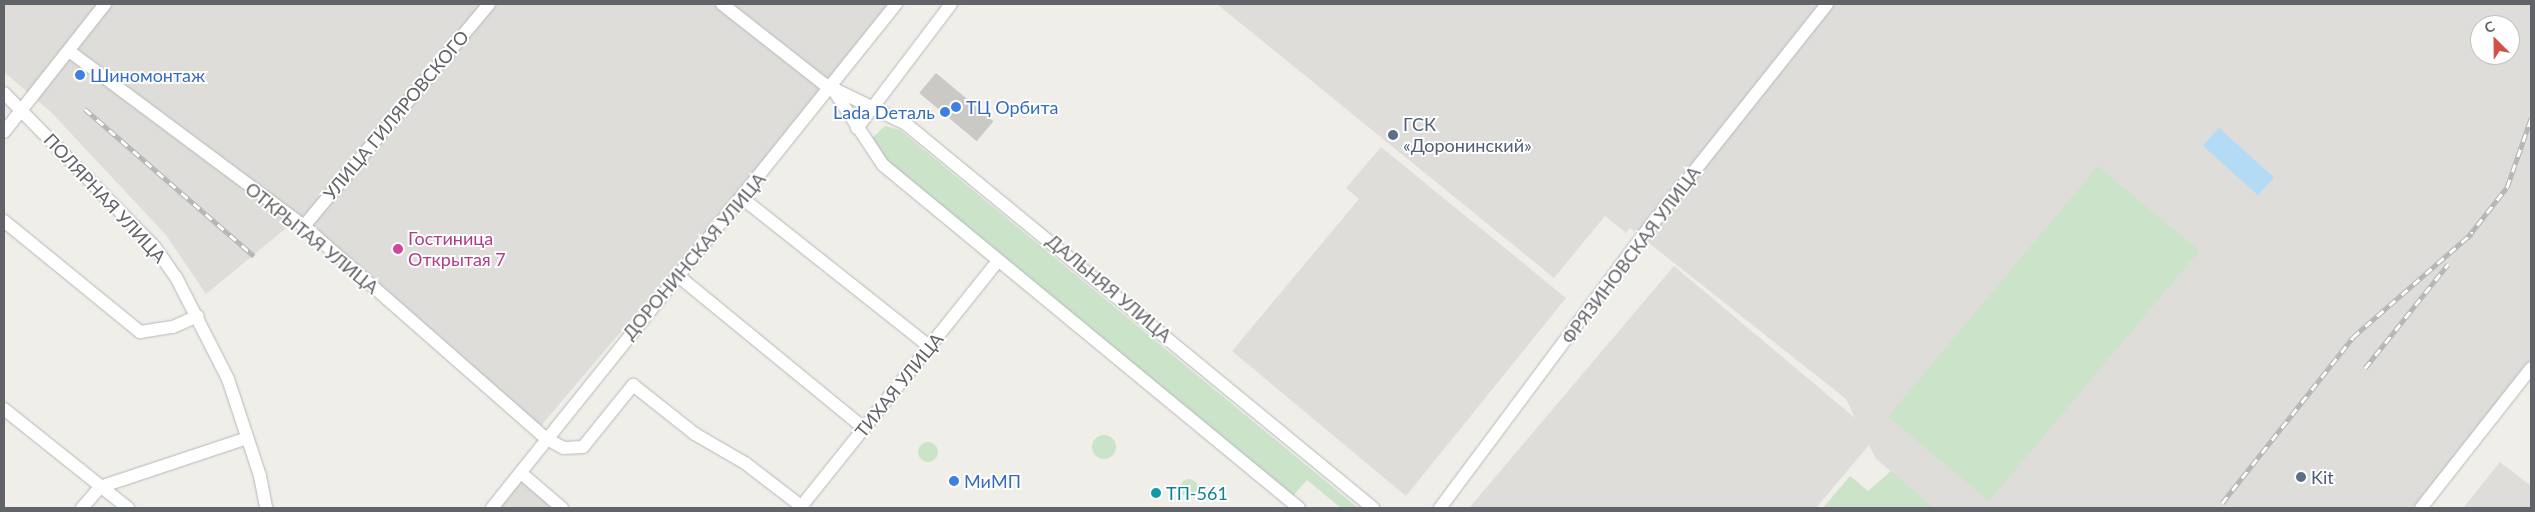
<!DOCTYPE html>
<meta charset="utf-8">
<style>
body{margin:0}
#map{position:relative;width:2535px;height:512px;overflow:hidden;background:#f0eee9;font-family:Lato,sans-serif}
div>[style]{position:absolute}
.industrial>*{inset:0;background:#dfddda}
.education>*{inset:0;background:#dfddd7}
.green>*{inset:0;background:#cae3c9;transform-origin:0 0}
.round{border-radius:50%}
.water>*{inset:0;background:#b4dbf5;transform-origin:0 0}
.building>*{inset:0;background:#cbc9c5;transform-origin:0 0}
.roads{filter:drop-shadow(0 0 1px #b5b8bb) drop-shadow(0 0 1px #b5b8bb)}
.minor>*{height:12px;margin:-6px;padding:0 6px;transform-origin:6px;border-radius:6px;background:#fff}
.rail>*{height:4.5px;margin-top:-2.25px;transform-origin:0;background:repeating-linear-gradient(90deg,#fff 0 8px,#b4b5b5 0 16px);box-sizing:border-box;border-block:1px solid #b4b5b5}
.dots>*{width:14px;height:14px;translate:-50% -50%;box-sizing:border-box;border:2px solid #fff;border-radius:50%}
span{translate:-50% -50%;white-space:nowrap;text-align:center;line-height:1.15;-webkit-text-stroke:4px #fff;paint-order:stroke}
.shop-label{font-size:18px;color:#366cbe}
.left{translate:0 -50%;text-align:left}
.right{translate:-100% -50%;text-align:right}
.street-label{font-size:18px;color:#606367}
.service-label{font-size:18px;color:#4e5e75}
.hotel-label{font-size:18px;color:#b23c85}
.culture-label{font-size:18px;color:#0d838f}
.frame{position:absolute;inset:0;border:5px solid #606367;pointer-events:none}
.north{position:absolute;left:2470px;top:15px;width:50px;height:50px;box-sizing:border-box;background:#fff;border:1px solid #bfc1c2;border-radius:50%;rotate:337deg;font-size:14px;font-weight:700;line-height:20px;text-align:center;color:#606367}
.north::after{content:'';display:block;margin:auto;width:18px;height:22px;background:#d4504b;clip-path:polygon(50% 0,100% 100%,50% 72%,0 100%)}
</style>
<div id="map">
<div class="industrial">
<div style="clip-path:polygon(4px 4px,890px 4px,812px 107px,539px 428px,301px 216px,206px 294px,166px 235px,51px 112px,4px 72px)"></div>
<div style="clip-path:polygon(evenodd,1217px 4px,2531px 4px,2531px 359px,2413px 508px,1934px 508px,1876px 459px,1869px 445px,1816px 508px,1469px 508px,1674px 266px,1855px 418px,1846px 399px,1630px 228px,1626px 233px,1605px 216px,1554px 278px,1217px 4px,2480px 25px,2510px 25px,2510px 55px,2480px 55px,2480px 25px)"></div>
<div style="clip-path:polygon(1381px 147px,1566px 298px,1406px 496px,1232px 351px,1359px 199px,1346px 188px)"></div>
<div style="clip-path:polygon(2500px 462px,2531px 486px,2531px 508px,2463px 508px)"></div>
</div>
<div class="education">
<div style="clip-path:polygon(521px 481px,553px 508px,498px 508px)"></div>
</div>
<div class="green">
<div style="clip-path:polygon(885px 126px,900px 130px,1358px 508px,1341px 508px,1307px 480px,1292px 497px,878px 156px,873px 137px)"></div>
<div style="left:2098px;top:166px;width:132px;height:327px;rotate:40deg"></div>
<div class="round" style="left:1092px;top:435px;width:24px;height:24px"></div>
<div class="round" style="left:918px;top:442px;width:20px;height:20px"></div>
<div style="clip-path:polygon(1891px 471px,1934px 508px,1823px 508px,1850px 476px,1868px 491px)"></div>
<div class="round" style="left:1180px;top:479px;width:18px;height:18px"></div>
</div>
<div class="water">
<div style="left:2219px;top:128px;width:74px;height:24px;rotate:42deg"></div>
</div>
<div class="building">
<div style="left:936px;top:73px;width:75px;height:26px;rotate:40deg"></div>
</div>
<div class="roads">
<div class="minor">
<div style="left:722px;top:4px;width:130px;rotate:38.1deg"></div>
<div style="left:824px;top:84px;width:91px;rotate:26deg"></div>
<div style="left:906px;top:124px;width:605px;rotate:39.43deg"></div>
<div style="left:69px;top:51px;width:293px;rotate:36.7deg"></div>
<div style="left:304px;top:226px;width:321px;rotate:41.3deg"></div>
<div style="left:545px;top:438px;width:21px;rotate:28deg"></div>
<div style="left:564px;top:448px;width:19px;rotate:-3deg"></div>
<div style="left:583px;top:447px;width:80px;rotate:-51.1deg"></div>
<div style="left:633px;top:385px;width:79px;rotate:38.3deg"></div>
<div style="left:695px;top:434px;width:58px;rotate:30.1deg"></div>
<div style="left:745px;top:463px;width:71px;rotate:37.5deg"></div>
<div style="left:832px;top:88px;width:92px;rotate:56.5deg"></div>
<div style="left:883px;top:165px;width:539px;rotate:39.51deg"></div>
<div style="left:4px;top:93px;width:214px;rotate:45.6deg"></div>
<div style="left:154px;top:246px;width:38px;rotate:55deg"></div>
<div style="left:176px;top:277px;width:114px;rotate:63deg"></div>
<div style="left:228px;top:379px;width:102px;rotate:71.7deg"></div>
<div style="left:260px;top:476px;width:33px;rotate:79deg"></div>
<div style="left:857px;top:128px;width:156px;rotate:-52.8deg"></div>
<div style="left:4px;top:132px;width:163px;rotate:-51.7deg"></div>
<div style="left:742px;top:198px;width:240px;rotate:38.4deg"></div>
<div style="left:4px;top:221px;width:176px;rotate:39.2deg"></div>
<div style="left:140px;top:332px;width:33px;rotate:-9deg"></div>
<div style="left:173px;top:327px;width:27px;rotate:-24deg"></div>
<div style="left:304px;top:226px;width:289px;rotate:-50.2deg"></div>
<div style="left:677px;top:275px;width:242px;rotate:39.3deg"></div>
<div style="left:4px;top:409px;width:159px;rotate:38.6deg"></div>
<div style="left:521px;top:473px;width:54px;rotate:40.5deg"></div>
<div style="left:82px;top:508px;width:28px;rotate:-49deg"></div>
<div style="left:100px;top:487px;width:155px;rotate:-18.4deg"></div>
<div style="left:492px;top:508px;width:646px;rotate:-51.28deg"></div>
<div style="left:800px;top:508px;width:317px;rotate:-51.3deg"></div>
<div style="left:1440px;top:508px;width:349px;rotate:-53.3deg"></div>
<div style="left:1649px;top:228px;width:286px;rotate:-51.5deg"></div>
<div style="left:2421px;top:508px;width:178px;rotate:-51.8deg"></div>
</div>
</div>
<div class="rail">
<div style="left:85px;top:109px;width:224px;rotate:41deg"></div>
<div style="left:2467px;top:238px;width:65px;rotate:-51.9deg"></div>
<div style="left:2507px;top:187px;width:73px;rotate:-70.8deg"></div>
<div style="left:2365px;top:368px;width:133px;rotate:-51.4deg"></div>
<div style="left:2222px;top:503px;width:211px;rotate:-51.7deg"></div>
<div style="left:2353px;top:337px;width:157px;rotate:-41.1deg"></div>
</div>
<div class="dots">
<div style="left:80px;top:75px;background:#3f7fe0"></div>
<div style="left:956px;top:107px;background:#3f7fe0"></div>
<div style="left:945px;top:112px;background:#3f7fe0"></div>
<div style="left:1393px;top:135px;background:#5c6f8a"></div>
<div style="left:398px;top:249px;background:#d1479c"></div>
<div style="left:2301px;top:477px;background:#5c6f8a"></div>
<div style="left:954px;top:481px;background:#3f7fe0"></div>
<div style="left:1156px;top:493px;background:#0f9aa8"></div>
</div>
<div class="shop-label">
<span class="left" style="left:90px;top:75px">Шиномонтаж</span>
<span class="left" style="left:966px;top:107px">ТЦ Орбита</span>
<span class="right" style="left:935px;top:112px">Lada Dеталь</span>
<span class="left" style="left:964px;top:481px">МиМП</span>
</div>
<div class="street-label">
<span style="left:396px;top:115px;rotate:-50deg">УЛИЦА ГИЛЯРОВСКОГО</span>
<span style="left:105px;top:198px;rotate:47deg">ПОЛЯРНАЯ УЛИЦА</span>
<span style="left:312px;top:238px;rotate:39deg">ОТКРЫТАЯ УЛИЦА</span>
<span style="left:1631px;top:255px;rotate:-53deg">ФРЯЗИНОВСКАЯ УЛИЦА</span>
<span style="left:694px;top:256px;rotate:-50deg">ДОРОНИНСКАЯ УЛИЦА</span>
<span style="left:1109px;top:288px;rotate:40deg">ДАЛЬНЯЯ УЛИЦА</span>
<span style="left:899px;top:385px;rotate:-51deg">ТИХАЯ УЛИЦА</span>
</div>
<div class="service-label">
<span class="left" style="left:1403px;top:135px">ГСК<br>«Доронинский»</span>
<span class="left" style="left:2311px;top:477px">Kit</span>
</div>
<div class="hotel-label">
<span class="left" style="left:408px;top:249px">Гостиница<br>Открытая 7</span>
</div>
<div class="culture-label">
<span class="left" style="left:1166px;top:493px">ТП-561</span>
</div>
<div class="frame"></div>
<div class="north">С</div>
</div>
